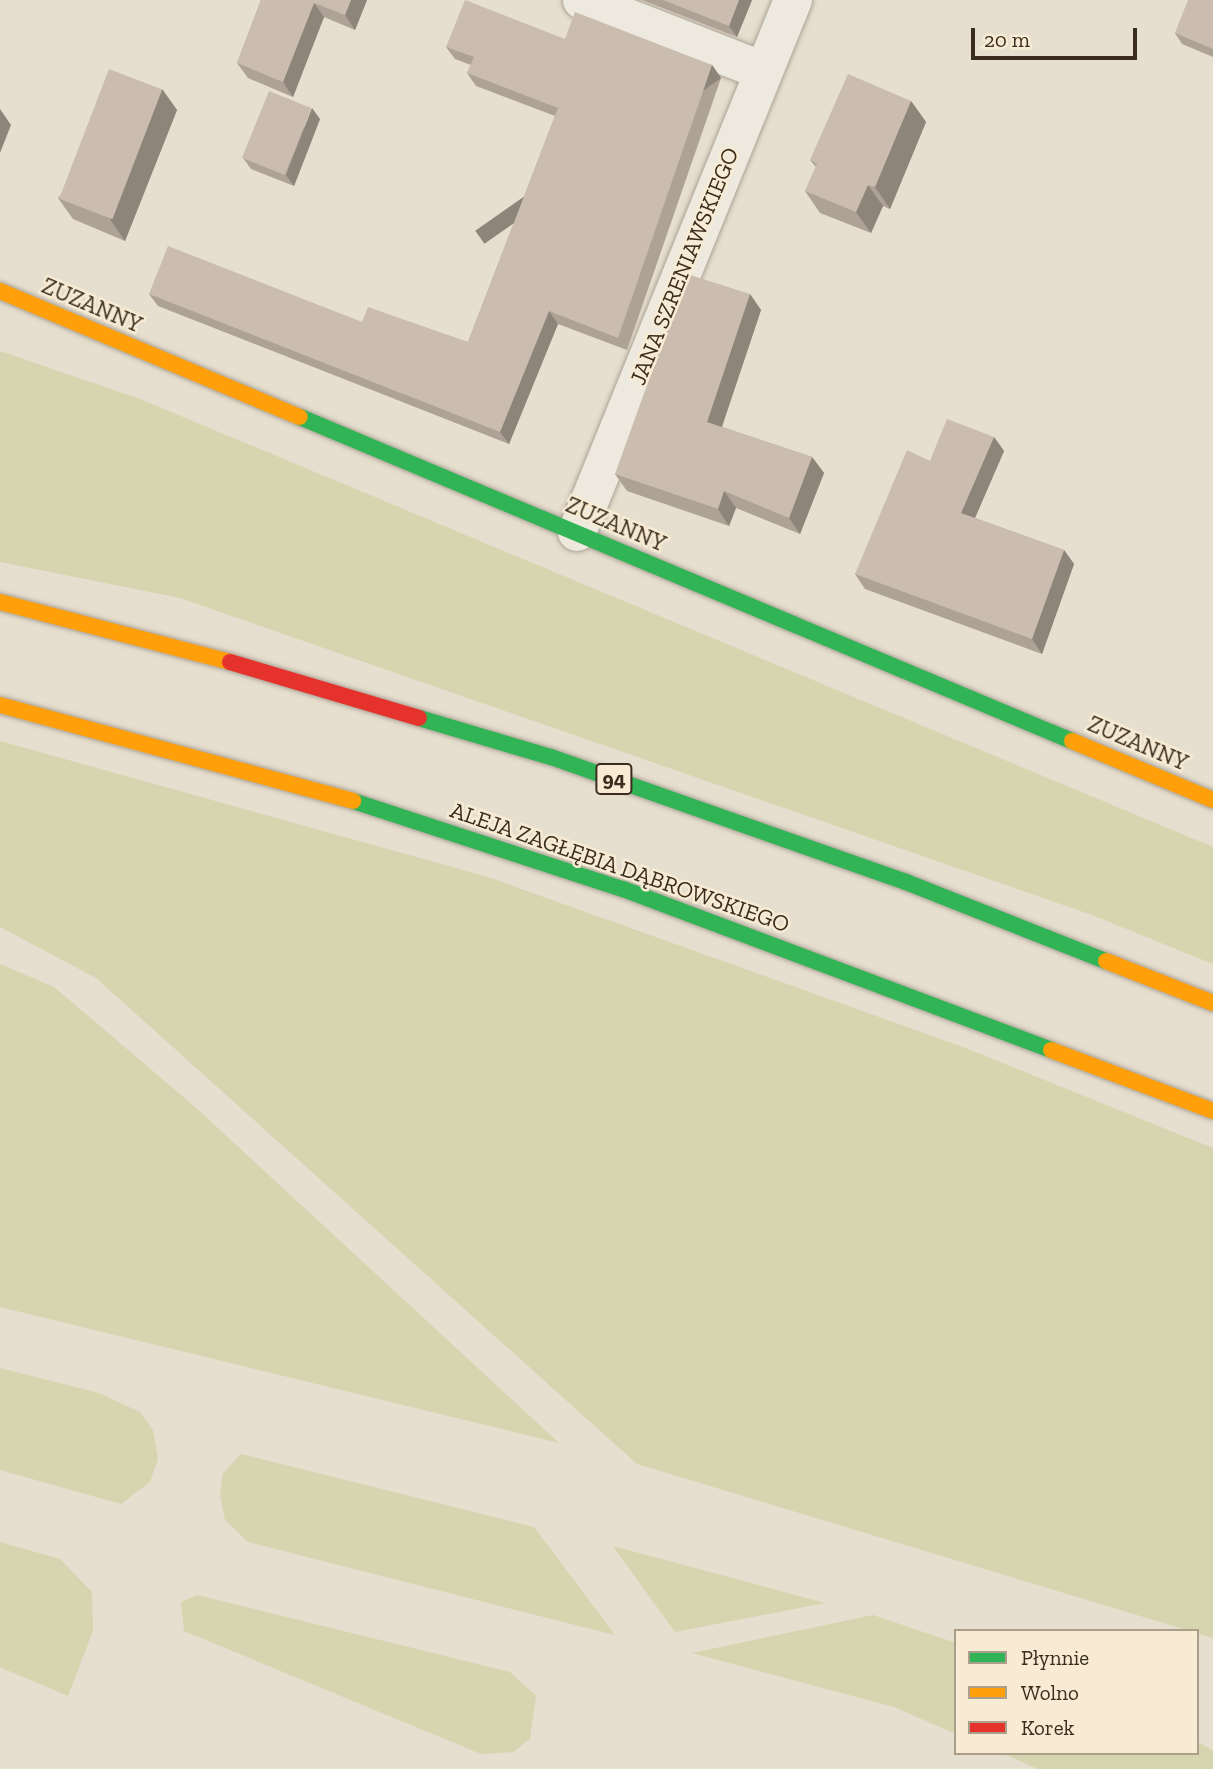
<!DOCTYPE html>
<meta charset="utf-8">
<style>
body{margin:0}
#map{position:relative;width:1213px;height:1769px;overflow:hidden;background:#e6dece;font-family:"Zilla Slab",serif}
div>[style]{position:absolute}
.green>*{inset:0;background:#d6d5b0}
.roads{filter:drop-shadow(0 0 2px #aba396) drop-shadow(0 0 2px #aba396)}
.street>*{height:38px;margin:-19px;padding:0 19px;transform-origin:19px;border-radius:19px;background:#eee9df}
.fast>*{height:16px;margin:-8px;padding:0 8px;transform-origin:8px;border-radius:8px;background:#30b455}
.slow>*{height:16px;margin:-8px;padding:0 8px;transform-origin:8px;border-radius:8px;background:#ff9f0a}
.jam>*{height:16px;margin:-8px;padding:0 8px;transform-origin:8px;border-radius:8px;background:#e5322d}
.wall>*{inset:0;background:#aea296}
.shaded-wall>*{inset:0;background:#8d847a;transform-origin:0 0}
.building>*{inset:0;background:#cabcae;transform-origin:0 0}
span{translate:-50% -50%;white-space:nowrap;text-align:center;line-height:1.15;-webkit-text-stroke:5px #f7ecd3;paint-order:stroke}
.shield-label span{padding:2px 5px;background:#f7ecd3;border:2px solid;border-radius:5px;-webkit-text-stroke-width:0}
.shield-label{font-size:21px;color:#3a2c1e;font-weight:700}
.street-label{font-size:23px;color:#3a2c1e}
.legend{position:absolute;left:954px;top:1629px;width:245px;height:126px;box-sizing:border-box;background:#f7ecd3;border:2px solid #ab9f8b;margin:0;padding:9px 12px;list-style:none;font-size:21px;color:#3a2c1e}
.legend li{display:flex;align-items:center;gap:14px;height:35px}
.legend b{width:35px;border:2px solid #ab9f8b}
.scale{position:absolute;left:971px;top:28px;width:166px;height:32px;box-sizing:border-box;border:4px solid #3a2c1e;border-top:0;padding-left:9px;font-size:21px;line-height:24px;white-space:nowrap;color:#3a2c1e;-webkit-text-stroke:5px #f7ecd3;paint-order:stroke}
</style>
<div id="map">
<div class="green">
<div style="clip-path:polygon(0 351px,140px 399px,1213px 847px,1213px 964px,1092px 915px,180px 598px,0 562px)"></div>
<div style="clip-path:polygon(0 741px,488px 877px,963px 1047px,1213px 1148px,1213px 1638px,637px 1464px,96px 978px,0 927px)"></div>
<div style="clip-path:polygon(0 964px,54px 987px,194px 1106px,559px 1443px,0 1307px)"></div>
<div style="clip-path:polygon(0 1368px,99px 1393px,140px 1412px,153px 1430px,158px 1459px,150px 1482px,121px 1504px,0 1470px)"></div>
<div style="clip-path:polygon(241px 1454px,534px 1527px,615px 1635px,248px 1542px,225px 1520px,220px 1495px,223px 1473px)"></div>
<div style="clip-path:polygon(0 1542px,60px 1559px,92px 1592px,93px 1631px,68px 1696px,0 1667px)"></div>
<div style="clip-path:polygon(613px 1546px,825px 1603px,675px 1632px)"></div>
<div style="clip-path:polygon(197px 1595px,510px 1672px,536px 1696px,530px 1739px,513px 1752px,481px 1754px,184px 1631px,181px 1602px)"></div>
<div style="clip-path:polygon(873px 1615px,956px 1643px,956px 1734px,894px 1707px,692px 1653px)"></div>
<div style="clip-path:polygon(1197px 1742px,1213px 1750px,1213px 1769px,1038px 1769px,1002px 1753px,1197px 1753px)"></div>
</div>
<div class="roads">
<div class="street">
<div style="left:582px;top:0;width:194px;rotate:21.4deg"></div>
<div style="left:577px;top:532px;width:574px;rotate:-67.9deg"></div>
</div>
<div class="fast">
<div style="left:300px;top:417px;width:837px;rotate:22.77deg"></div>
<div style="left:419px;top:718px;width:138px;rotate:16.5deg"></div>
<div style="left:551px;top:757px;width:376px;rotate:19.4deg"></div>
<div style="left:906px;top:882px;width:215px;rotate:21.6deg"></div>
<div style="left:353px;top:801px;width:284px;rotate:18.1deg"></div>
<div style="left:623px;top:889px;width:457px;rotate:20.6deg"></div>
</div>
<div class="slow">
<div style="left:0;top:291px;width:325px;rotate:22.8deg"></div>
<div style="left:0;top:602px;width:238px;rotate:14.6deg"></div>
<div style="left:0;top:705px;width:366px;rotate:15.2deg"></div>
<div style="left:1072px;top:741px;width:153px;rotate:22.7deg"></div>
<div style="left:1106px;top:961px;width:115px;rotate:21.4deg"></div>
<div style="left:1051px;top:1050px;width:173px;rotate:20.6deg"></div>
</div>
<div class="jam">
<div style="left:230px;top:662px;width:197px;rotate:16.5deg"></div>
</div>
</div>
<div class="wall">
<div style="clip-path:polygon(261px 0,367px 0,355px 30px,324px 17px,293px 97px,248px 78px,237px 63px)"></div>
<div style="clip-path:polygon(642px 0,752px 0,737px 37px)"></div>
<div style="clip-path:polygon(1213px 0,1213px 57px,1182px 44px,1175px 33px)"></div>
<div style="clip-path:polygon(565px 39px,712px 65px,721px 78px,627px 350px,558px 324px,509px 444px,158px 306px,149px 294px,362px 322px,468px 342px,555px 116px,476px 86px,467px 73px,471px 65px,455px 59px,446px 47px)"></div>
<div style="clip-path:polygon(162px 89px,177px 110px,125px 241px,73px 219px,58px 198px)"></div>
<div style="clip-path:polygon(911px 101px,926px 122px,890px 209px,883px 206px,871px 233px,820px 213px,805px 191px,816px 167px,810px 160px)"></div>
<div style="clip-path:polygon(320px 119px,294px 186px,251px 169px,243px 158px)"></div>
<div style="clip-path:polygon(750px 294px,761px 310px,722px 427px,812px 457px,824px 473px,800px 534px,736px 508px,729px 526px,627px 491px,615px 474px)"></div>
<div style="clip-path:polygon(994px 437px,1004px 451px,975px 518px,1064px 550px,1074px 564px,1042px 654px,865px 589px,855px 574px)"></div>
</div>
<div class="shaded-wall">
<div style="clip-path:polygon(351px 0,367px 0,355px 30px,345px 15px)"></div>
<div style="clip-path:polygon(739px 0,752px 0,737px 37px,729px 26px)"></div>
<div style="clip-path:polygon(314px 3px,324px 17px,293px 97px,283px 82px)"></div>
<div style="left:712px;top:65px;width:16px;height:289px;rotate:55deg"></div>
<div style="clip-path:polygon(162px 89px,177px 110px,125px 241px,110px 219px)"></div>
<div style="clip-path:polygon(911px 101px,926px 122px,890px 209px,875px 187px)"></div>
<div style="clip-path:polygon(312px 108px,320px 119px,294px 186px,286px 175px)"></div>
<div style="clip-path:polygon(0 109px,11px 125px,0 153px)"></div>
<div style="clip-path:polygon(868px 185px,883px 206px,871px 233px,856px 212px)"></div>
<div style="clip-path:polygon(750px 294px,761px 310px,718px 438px,707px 422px)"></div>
<div style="clip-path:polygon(549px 311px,558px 324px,509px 444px,500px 432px)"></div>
<div style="clip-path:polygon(994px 437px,1004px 451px,971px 527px,961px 513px)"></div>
<div style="clip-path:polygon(812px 457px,824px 473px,800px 534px,789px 518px)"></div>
<div style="clip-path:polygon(724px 491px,736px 508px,729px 526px,718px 509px)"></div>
<div style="clip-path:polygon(1064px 550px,1074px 564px,1042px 654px,1032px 639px)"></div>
</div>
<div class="building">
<div style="clip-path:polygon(261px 0,351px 0,345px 15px,314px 3px,283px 82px,237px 63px)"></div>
<div style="clip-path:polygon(465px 0,565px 39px,575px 12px,712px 65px,618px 338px,549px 311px,500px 432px,149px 294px,168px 246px,362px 322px,368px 307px,468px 342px,558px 108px,467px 73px,474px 57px,446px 47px)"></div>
<div style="clip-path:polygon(663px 0,739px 0,729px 26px)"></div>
<div style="clip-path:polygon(1188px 0,1213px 0,1213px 49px,1175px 33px)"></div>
<div style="left:109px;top:69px;width:57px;height:139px;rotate:21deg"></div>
<div style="clip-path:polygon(848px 74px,911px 101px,875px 187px,868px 185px,856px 212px,805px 191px,817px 164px,810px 160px)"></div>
<div style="left:269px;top:91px;width:46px;height:72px;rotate:22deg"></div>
<div style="clip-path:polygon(687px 274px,750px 294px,707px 422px,812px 457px,789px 518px,724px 491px,718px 509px,615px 474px)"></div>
<div style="clip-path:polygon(947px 419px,994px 437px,961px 513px,1064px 550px,1032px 639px,855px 574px,907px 450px,930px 461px)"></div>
</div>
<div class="shield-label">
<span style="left:614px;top:779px">94</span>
</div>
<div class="street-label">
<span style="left:684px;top:266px;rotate:-68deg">JANA SZRENIAWSKIEGO</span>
<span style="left:92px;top:305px;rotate:23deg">ZUZANNY</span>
<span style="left:616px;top:524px;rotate:23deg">ZUZANNY</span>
<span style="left:1138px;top:743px;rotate:23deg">ZUZANNY</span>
<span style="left:620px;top:867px;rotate:19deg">ALEJA ZAGŁĘBIA DĄBROWSKIEGO</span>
</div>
<ul class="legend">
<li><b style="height:9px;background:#30b455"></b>Płynnie</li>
<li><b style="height:9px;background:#ff9f0a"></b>Wolno</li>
<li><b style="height:9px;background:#e5322d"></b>Korek</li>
</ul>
<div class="scale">20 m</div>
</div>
